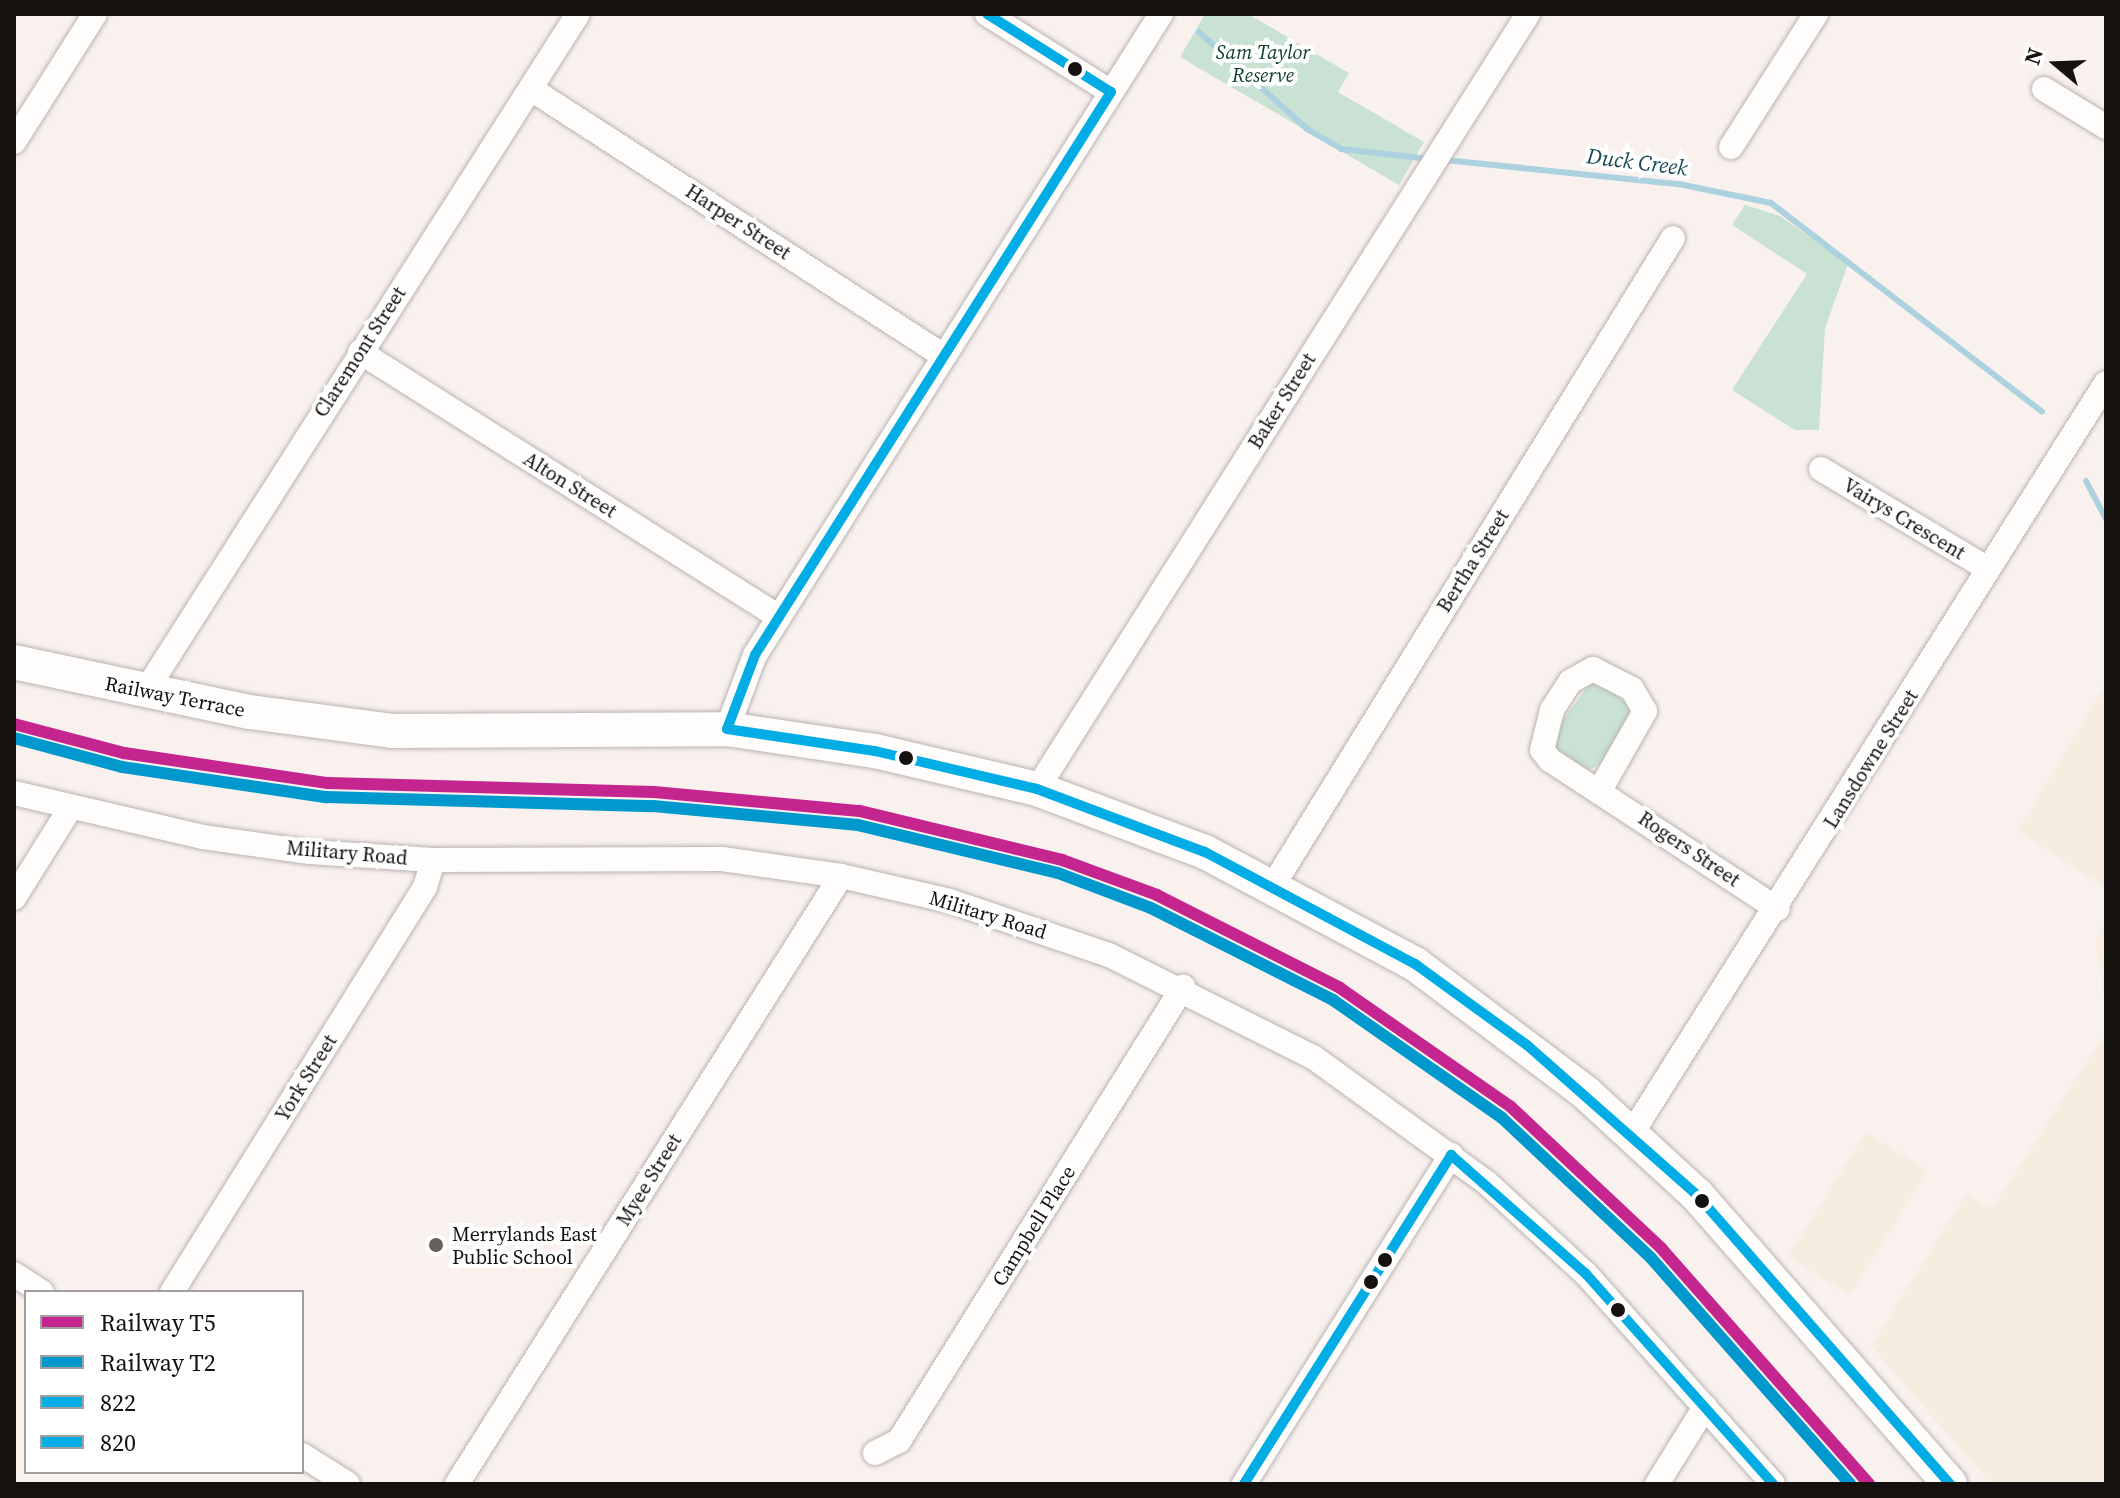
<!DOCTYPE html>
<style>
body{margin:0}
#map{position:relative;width:2120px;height:1498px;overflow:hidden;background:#f9f1ee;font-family:"Source Serif 4",serif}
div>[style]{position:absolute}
.industrial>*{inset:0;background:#f7ece0;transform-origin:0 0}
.green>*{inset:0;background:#c9e2d3}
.stream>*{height:6px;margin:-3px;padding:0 3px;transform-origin:3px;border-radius:3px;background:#abd2de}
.roads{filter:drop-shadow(0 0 2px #b9b3b1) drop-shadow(0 0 2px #b9b3b1)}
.street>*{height:24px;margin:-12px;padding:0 12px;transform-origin:12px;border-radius:12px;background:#fefdfc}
.secondary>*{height:34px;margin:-17px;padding:0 17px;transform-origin:17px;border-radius:17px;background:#fefdfc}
.bus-1>*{height:10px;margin:-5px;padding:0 5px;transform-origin:5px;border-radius:5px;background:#01ade4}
.bus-2>*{height:10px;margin:-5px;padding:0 5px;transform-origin:5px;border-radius:5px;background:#01ade4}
.rail-1>*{height:12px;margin:-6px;padding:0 6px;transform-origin:6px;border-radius:6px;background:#c4258f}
.rail-2>*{height:12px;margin:-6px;padding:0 6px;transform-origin:6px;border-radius:6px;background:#0098cd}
.dots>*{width:22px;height:22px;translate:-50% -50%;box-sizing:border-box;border:4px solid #fff;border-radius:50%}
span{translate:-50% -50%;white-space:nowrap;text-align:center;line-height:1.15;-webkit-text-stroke:8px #fff;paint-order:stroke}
.park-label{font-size:20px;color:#0f3b2a;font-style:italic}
.street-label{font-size:20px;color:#15110f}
.poi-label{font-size:20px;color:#15110f}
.left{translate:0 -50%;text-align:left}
.water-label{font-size:22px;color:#154755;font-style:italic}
.frame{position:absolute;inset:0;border:16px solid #15110f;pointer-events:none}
.legend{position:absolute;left:24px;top:1290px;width:280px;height:184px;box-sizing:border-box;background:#fff;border:2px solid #a1a09f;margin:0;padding:10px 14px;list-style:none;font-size:24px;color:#15110f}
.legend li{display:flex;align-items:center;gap:16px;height:40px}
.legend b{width:40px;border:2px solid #a1a09f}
.north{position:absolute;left:2016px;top:24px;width:80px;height:80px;-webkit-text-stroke:6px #fff;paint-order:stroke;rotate:289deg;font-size:22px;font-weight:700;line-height:32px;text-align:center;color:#15110f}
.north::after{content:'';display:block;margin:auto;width:28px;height:36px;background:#15110f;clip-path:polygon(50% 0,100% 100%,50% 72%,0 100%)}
</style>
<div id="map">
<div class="industrial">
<div style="clip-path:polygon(2106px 683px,2106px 888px,2018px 831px)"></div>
<div style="clip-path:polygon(2106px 919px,2106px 1012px,2096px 941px)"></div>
<div style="clip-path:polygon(2106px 1032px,2106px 1484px,1991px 1484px,1871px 1346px,1966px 1194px,1992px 1209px)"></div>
<div style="left:1866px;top:1132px;width:73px;height:147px;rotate:32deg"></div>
</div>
<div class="green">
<div style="clip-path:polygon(1205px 14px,1248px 14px,1349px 73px,1338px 92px,1424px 142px,1399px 185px,1180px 57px)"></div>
<div style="clip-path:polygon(1745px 205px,1780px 216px,1848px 264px,1825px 328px,1819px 430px,1795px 430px,1732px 390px,1807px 274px,1732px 225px)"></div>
<div style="clip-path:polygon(1593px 679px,1634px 708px,1600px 765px,1586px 771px,1556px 752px,1551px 736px)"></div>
</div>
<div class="stream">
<div style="left:1199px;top:32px;width:145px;rotate:41.9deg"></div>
<div style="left:1307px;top:129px;width:39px;rotate:30deg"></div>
<div style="left:1341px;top:149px;width:89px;rotate:6.5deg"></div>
<div style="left:1445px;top:160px;width:235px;rotate:5.9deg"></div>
<div style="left:1679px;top:184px;width:94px;rotate:11.7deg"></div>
<div style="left:1771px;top:203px;width:342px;rotate:37.6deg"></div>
<div style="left:2086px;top:481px;width:43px;rotate:62.2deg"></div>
</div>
<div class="roads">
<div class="street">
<div style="left:987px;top:14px;width:146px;rotate:32.2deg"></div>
<div style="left:531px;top:89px;width:492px;rotate:32.9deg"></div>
<div style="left:2044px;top:89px;width:73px;rotate:31.5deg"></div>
<div style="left:14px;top:142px;width:151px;rotate:-57.7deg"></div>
<div style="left:1731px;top:147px;width:158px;rotate:-57.4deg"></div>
<div style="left:360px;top:352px;width:496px;rotate:32.3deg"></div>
<div style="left:1821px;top:469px;width:195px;rotate:30.9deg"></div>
<div style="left:145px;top:692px;width:804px;rotate:-57.44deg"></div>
<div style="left:727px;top:729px;width:79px;rotate:-69.3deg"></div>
<div style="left:755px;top:655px;width:759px;rotate:-57.65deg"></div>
<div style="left:1037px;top:789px;width:917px;rotate:-57.64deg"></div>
<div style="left:1600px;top:790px;width:91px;rotate:-60.3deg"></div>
<div style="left:1645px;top:711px;width:26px;rotate:-121deg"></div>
<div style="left:1632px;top:689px;width:44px;rotate:-152.9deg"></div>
<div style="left:1593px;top:669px;width:26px;rotate:151deg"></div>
<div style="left:1570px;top:682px;width:33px;rotate:123deg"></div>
<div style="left:1552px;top:710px;width:41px;rotate:104deg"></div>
<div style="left:1542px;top:750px;width:13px;rotate:51deg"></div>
<div style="left:1550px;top:760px;width:272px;rotate:33.2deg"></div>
<div style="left:14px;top:793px;width:194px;rotate:13.1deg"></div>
<div style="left:203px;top:837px;width:108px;rotate:8deg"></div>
<div style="left:310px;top:852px;width:123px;rotate:3.7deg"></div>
<div style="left:433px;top:860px;width:289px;rotate:-0.2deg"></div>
<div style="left:722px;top:859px;width:120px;rotate:8.1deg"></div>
<div style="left:841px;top:876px;width:112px;rotate:12.9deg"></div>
<div style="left:950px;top:901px;width:168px;rotate:18.8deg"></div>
<div style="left:1109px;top:955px;width:228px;rotate:26.6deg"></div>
<div style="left:1313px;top:1057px;width:215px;rotate:35.9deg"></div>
<div style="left:1487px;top:1183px;width:134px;rotate:42.6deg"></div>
<div style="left:1586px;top:1274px;width:281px;rotate:48.3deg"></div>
<div style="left:1274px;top:884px;width:759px;rotate:-58.3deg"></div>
<div style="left:14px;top:898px;width:104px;rotate:-58deg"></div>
<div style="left:1632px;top:1133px;width:887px;rotate:-57.71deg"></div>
<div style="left:14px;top:1274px;width:33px;rotate:33deg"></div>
<div style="left:172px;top:1292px;width:478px;rotate:-58deg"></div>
<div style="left:425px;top:887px;width:28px;rotate:-73deg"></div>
<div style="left:875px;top:1453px;width:27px;rotate:-27deg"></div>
<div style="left:899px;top:1441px;width:536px;rotate:-57.97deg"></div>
<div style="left:302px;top:1455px;width:54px;rotate:32.2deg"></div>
<div style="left:457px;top:1484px;width:719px;rotate:-57.72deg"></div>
<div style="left:1244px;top:1484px;width:389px;rotate:-57.8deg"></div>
<div style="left:1657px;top:1484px;width:91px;rotate:-58.1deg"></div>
</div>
<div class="secondary">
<div style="left:14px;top:662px;width:241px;rotate:12deg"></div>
<div style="left:250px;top:712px;width:143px;rotate:7.6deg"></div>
<div style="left:392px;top:731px;width:335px;rotate:-0.3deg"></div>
<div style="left:727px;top:729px;width:150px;rotate:8.5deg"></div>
<div style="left:875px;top:751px;width:166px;rotate:13.2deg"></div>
<div style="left:1037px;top:789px;width:179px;rotate:20.6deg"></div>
<div style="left:1205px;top:852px;width:238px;rotate:28.1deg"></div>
<div style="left:1415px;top:964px;width:214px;rotate:37deg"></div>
<div style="left:1586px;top:1093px;width:151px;rotate:42.6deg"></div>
<div style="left:1697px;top:1195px;width:384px;rotate:48.8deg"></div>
</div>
</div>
<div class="bus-1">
<div style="left:987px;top:14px;width:146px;rotate:32.2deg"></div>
<div style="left:1111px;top:92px;width:666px;rotate:122.31deg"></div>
<div style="left:755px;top:655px;width:79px;rotate:110.7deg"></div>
<div style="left:727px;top:729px;width:150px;rotate:8.5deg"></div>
<div style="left:875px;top:751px;width:166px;rotate:13.2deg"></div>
<div style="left:1037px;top:789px;width:179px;rotate:20.6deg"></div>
<div style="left:1205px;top:852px;width:238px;rotate:28.1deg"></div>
<div style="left:1415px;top:964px;width:138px;rotate:35.9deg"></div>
<div style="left:1527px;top:1045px;width:227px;rotate:41.4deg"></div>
<div style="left:1697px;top:1195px;width:384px;rotate:48.8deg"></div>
</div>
<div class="bus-2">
<div style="left:1451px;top:1155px;width:180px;rotate:41.4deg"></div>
<div style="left:1586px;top:1274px;width:281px;rotate:48.3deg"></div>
<div style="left:1244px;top:1484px;width:389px;rotate:-57.8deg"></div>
</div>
<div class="rail-1">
<div style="left:14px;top:724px;width:114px;rotate:14.8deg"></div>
<div style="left:124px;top:753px;width:206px;rotate:8.4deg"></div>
<div style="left:328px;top:783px;width:326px;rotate:1.6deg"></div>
<div style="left:654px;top:792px;width:207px;rotate:5.3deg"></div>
<div style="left:860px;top:811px;width:208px;rotate:13.6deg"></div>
<div style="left:1062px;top:860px;width:101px;rotate:20.2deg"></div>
<div style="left:1157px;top:895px;width:205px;rotate:26.9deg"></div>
<div style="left:1340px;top:988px;width:208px;rotate:34.8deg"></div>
<div style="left:1511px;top:1107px;width:206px;rotate:43.2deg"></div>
<div style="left:1661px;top:1248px;width:315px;rotate:48.6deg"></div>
</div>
<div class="rail-2">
<div style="left:14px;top:738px;width:112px;rotate:15deg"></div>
<div style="left:122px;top:767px;width:206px;rotate:8.4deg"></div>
<div style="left:326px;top:797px;width:327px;rotate:1.6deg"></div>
<div style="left:653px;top:806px;width:206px;rotate:5.3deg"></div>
<div style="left:858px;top:825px;width:206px;rotate:13.5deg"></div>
<div style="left:1058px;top:873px;width:99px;rotate:20.6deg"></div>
<div style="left:1151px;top:908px;width:204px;rotate:26.8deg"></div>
<div style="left:1333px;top:1000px;width:206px;rotate:34.9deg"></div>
<div style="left:1502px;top:1118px;width:204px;rotate:43.2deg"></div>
<div style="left:1651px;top:1258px;width:301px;rotate:48.6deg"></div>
</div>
<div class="dots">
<div style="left:1075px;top:69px;background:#15110f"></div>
<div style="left:906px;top:758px;background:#15110f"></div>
<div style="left:1702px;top:1201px;background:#15110f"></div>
<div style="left:436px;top:1245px;background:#655f5d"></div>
<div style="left:1385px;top:1260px;background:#15110f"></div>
<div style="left:1371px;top:1282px;background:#15110f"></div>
<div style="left:1618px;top:1310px;background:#15110f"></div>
</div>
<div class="park-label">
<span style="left:1263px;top:64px">Sam Taylor<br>Reserve</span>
</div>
<div class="street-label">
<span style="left:738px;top:222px;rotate:33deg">Harper Street</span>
<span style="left:360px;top:352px;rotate:-57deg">Claremont Street</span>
<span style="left:1282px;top:401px;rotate:-58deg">Baker Street</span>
<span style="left:570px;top:485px;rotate:32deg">Alton Street</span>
<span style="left:1904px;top:519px;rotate:31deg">Vairys Crescent</span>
<span style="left:1473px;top:561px;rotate:-58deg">Bertha Street</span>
<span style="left:175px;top:697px;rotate:11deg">Railway Terrace</span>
<span style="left:1871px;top:759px;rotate:-58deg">Lansdowne Street</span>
<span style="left:1689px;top:849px;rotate:34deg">Rogers Street</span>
<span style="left:347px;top:853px;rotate:5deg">Military Road</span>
<span style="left:988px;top:915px;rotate:17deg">Military Road</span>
<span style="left:306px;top:1078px;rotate:-58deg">York Street</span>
<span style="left:649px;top:1180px;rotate:-58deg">Myee Street</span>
<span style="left:1034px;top:1226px;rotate:-58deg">Campbell Place</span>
</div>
<div class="poi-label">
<span class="left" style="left:452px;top:1246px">Merrylands East<br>Public School</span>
</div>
<div class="water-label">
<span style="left:1637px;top:162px;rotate:7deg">Duck Creek</span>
</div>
<div class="frame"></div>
<ul class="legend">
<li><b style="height:10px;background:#c4258f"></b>Railway T5</li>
<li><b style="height:10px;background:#0098cd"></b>Railway T2</li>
<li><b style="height:10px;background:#01ade4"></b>822</li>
<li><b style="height:10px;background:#01ade4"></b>820</li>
</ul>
<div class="north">N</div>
</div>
